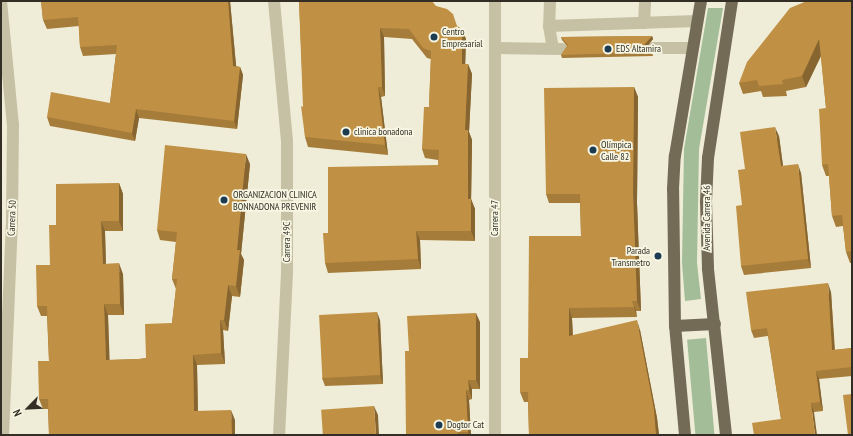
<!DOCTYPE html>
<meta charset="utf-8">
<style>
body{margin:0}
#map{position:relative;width:853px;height:436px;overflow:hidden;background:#efedd7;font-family:"PT Sans Narrow",sans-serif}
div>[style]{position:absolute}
.green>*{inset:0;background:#a3bd98;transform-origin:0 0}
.minor>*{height:12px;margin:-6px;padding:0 6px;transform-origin:6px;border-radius:6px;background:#c6c0a4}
.major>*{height:12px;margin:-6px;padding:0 6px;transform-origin:6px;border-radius:6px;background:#746b57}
.wall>*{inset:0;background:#a57c3a}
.shaded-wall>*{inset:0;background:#866530}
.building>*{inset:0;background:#c09044;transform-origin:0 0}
.dots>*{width:11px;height:11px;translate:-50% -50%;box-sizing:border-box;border:2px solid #f7f6e3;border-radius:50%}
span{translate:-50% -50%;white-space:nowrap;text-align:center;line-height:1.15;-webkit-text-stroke:3.5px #f7f6e3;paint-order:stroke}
.poi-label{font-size:10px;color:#322e25}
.left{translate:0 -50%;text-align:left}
.right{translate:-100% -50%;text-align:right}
.street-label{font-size:10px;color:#322e25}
.frame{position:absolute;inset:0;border:2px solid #322e25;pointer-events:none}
.north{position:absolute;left:8px;top:388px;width:40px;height:40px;-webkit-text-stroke:3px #f7f6e3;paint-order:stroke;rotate:246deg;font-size:11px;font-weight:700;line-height:16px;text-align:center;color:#322e25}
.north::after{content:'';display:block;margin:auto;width:14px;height:18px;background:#322e25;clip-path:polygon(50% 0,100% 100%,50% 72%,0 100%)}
</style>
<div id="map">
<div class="green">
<div style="clip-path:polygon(708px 8px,723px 8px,699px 149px,697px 263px,701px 299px,685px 301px,682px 263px,684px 149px)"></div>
<div style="left:706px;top:338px;width:97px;height:19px;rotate:85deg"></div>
</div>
<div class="minor">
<div style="left:1px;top:1px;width:125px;rotate:84.5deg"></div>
<div style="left:13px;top:125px;width:96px;rotate:90.6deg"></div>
<div style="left:12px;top:221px;width:214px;rotate:92.4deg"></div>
<div style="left:274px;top:1px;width:142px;rotate:84.7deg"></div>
<div style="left:287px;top:142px;width:131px;rotate:90deg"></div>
<div style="left:287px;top:273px;width:162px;rotate:92.8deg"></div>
<div style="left:550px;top:1px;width:25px;rotate:92deg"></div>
<div style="left:549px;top:26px;width:23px;rotate:80deg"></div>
<div style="left:644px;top:23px;width:22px;rotate:-87deg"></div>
<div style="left:549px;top:26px;width:148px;rotate:-1.9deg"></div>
<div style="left:495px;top:48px;width:67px;rotate:0.9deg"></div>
<div style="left:653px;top:48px;width:38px"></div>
<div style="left:495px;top:435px;width:434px;rotate:-90deg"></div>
</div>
<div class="major">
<div style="left:675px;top:326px;width:40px;rotate:-2.9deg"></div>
<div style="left:685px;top:435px;width:109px;rotate:-95.2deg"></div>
<div style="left:675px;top:326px;width:137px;rotate:-90.8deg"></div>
<div style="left:673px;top:189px;width:33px;rotate:-87deg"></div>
<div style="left:675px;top:156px;width:157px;rotate:-80.5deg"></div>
<div style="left:726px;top:435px;width:168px;rotate:-96.2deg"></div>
<div style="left:708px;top:268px;width:66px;rotate:-91.7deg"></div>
<div style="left:706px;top:202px;width:44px;rotate:-87.4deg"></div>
<div style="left:708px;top:158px;width:159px;rotate:-81.3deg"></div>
</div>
<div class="wall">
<div style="clip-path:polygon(41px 1px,230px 1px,236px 66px,240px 67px,243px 75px,237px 129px,139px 118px,135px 141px,50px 126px,47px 117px,110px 103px,116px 54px,83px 56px,80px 47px,79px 26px,47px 29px,43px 20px)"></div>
<div style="clip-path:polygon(299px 1px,389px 1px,389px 2px,436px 6px,457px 26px,466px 39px,465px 64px,468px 64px,472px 74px,469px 132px,472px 140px,471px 199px,475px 209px,475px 241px,420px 240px,421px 269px,328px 273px,325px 263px,328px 233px,438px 165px,438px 160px,425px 158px,422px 149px,429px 107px,431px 59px,427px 58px,412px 39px,384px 37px,385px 96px,381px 97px,388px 155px,308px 147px,305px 137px)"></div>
<div style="clip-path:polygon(852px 2px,852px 263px,850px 263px,846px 252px,843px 226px,836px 227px,832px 216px,829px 176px,826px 176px,822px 165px,826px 108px,821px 55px,806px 87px,786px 91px,787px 96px,763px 97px,761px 91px,743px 94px,739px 83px)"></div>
<div style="clip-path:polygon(652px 36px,653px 39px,646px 48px,648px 51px,652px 52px,653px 56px,562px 58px,561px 55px,567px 46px,562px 40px,561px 37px)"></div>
<div style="clip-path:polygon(634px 87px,638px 97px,637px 203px,641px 311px,636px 311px,637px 317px,572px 318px,573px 335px,640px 330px,657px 418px,659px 435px,529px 435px,528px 402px,524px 402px,520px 392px,528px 358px,581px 236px,580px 203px,549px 203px,546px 194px)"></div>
<div style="clip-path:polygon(779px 136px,783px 166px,801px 173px,811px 268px,744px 275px,741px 266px,742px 205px,745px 169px)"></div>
<div style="clip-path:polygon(250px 164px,241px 254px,244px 260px,240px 297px,232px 296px,228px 331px,223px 330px,225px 364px,197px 365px,198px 411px,235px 420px,235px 435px,49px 435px,48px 409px,43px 409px,39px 399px,49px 361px,47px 316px,41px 316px,37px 306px,50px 265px,56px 225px,119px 183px,123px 194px,123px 231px,105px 231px,106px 264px,123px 274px,124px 315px,108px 315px,109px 360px,139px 359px,146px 358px,172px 323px,176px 289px,172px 279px,176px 242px,160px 240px,157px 230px)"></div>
<div style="clip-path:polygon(831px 292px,835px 350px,852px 348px,852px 376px,819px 379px,823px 411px,814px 412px,781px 419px,768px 336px,754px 338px,751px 330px)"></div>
<div style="clip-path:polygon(380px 320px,383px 384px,325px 386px,322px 378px)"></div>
<div style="clip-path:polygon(480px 322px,480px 389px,472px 389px,472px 399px,469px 400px,471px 435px,406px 435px,409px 351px)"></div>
</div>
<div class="shaded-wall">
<div style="clip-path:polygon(228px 1px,230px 1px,237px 75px,233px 66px)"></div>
<div style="clip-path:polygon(380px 28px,384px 37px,385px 96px,382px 87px)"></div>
<div style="clip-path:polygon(462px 29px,466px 39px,465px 73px,462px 64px)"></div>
<div style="clip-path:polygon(652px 36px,653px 39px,646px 48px,644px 45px)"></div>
<div style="clip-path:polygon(819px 39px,824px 50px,806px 87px,802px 76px)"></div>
<div style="clip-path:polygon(468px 64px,472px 74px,469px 132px,472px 140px,471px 209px,468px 199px,465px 130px)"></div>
<div style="clip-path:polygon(240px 67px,243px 75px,237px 129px,234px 121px)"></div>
<div style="clip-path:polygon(378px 87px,381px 97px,388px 155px,385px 145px)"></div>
<div style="clip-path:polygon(634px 87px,638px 97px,637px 203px,641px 311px,637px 301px,633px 193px)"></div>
<div style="clip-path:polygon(136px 109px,139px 118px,135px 141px,132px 133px)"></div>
<div style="clip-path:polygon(775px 127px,779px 136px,784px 174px,781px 166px)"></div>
<div style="clip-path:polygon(246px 154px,250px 164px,241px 254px,244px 260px,240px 297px,236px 286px,237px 250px)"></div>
<div style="clip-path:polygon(798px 164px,801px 173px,811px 268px,808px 259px)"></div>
<div style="clip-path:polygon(119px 183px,123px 194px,123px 231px,119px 221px)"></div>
<div style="clip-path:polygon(471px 199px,475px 209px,475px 241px,471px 231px)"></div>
<div style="clip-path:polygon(101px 221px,105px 231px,106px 274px,103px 264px)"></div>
<div style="clip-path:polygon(416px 231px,420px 240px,421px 269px,418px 259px)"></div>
<div style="clip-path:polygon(119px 263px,123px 274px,124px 315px,120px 304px)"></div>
<div style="clip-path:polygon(828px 283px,831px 292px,835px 359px,832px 350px)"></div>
<div style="clip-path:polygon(228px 285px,232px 296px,228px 331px,224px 320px)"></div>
<div style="clip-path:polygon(632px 301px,636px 311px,637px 317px,634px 307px)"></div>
<div style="clip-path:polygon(104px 304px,108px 315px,110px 370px,106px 360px)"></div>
<div style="clip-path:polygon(569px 308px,572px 318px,573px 346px,569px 336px)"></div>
<div style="clip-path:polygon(377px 312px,380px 320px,383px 384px,380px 375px)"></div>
<div style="clip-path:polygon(476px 313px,480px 322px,480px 389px,476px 380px)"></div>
<div style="clip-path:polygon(220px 320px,223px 330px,225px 364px,221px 353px)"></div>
<div style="clip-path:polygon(637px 320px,640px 330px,657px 418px,659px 435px,656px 435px)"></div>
<div style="clip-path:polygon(193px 355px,197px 365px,198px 421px,194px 411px)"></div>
<div style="clip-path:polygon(816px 371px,819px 379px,823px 411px,820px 402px)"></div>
<div style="clip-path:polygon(468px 380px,472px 389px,472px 399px,469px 390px)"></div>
<div style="clip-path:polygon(466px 390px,469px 400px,471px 435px,469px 435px,468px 432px)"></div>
<div style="clip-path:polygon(811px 403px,814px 412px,817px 435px,815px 435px)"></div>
<div style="clip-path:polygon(374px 406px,378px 415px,379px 435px,376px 435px)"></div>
<div style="clip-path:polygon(231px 410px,235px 420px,235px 435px,232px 435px)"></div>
</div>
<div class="building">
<div style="clip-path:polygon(41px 1px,228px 1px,233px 66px,240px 67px,234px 121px,136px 109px,132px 133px,47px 117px,51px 92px,110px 103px,117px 45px,80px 47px,78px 17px,43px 20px)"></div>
<div style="clip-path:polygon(299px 1px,385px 1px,385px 2px,432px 1px,436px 6px,447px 9px,453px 14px,457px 26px,462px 29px,462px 64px,468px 64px,465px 130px,468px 130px,468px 199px,471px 199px,471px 231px,416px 231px,418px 259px,325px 263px,323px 233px,328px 233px,328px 167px,438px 165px,439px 150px,422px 149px,424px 107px,429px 107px,431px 51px,423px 48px,409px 29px,380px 28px,382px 87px,378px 87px,385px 145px,305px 137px,301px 106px,303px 107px)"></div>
<div style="clip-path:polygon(807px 1px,838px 1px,852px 2px,852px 251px,846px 252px,842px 215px,832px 216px,828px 164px,822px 165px,819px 109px,826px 108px,819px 39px,802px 76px,782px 80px,783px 84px,759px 86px,757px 80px,739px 83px,747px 62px,790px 8px)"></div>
<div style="clip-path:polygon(652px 36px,644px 45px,648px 51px,652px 52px,561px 55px,568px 45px,561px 37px)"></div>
<div style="clip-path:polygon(634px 87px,633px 193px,637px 301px,632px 301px,634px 307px,569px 308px,569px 336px,637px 320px,654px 409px,656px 435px,529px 435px,528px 392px,520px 392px,520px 358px,528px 358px,529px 236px,581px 236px,580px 194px,546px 194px,544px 88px)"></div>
<div style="clip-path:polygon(775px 127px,781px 166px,798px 164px,808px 259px,741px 266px,736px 206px,742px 205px,738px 170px,745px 169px,740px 132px)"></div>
<div style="clip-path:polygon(165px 145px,246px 154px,237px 250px,240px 250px,236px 286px,228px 285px,224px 320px,220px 320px,221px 353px,193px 355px,194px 411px,231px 410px,232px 435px,49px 435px,48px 399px,39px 399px,38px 361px,49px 361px,47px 306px,37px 306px,36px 265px,50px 265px,49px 225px,56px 225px,56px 184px,119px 183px,119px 221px,101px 221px,103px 264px,119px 263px,120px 304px,104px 304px,106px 360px,139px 359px,146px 358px,145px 324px,172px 323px,177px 279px,172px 279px,177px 232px,157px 230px)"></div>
<div style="clip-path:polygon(828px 283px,832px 350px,852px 348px,852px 367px,816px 371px,820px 402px,811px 403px,815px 435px,754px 435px,752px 423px,781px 419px,767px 328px,751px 330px,746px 292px)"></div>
<div style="left:377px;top:312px;width:63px;height:58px;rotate:87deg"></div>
<div style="clip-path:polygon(476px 313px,476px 380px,468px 380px,469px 390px,466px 390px,468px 432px,458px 432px,458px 435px,406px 435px,405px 351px,409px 351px,407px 316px)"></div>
<div style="clip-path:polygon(852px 394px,852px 435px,848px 435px,843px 395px)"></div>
<div style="left:374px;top:406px;width:29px;height:53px;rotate:86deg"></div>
</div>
<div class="dots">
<div style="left:434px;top:37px;background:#1d3b51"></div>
<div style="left:608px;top:49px;background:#1d3b51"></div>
<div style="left:346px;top:132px;background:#1d3b51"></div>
<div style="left:593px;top:150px;background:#1d3b51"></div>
<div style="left:224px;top:200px;background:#1d3b51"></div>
<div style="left:658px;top:256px;background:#1d3b51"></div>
<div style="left:439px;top:425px;background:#1d3b51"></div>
</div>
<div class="poi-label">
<span class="left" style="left:442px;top:37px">Centro<br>Empresarial</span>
<span class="left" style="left:616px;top:49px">EDS Altamira</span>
<span class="left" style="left:354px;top:132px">clinica bonadona</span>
<span class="left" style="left:601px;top:150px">Olímpica<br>Calle 82</span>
<span class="left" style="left:233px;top:200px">ORGANIZACION CLINICA<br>BONNADONA PREVENIR</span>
<span class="right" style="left:650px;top:256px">Parada<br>Transmetro</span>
<span class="left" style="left:447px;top:425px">Dogtor Cat</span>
</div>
<div class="street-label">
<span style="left:12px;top:218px;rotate:-88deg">Carrera 50</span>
<span style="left:495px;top:218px;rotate:-90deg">Carrera 47</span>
<span style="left:707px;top:218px;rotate:-90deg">Avenida Carrera 46</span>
<span style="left:287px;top:242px;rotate:-90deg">Carrera 49C</span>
</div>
<div class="frame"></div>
<div class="north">N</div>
</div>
